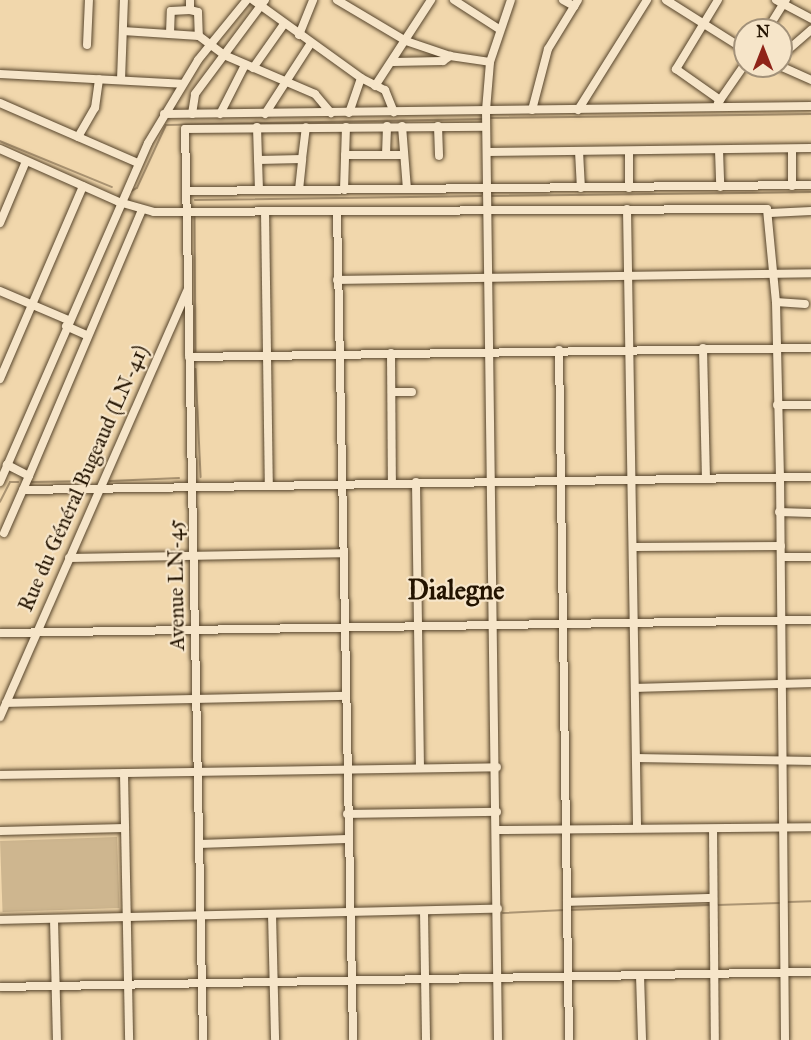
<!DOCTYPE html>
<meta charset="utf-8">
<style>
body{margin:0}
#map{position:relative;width:811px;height:1040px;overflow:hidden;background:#f1d7ac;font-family:"IM FELL Great Primer",serif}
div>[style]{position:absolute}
.green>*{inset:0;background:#ceb68f;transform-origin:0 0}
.stream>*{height:1.5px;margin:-0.75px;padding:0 0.75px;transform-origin:0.75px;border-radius:0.75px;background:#ab9472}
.roads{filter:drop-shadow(0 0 2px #56442b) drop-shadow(0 0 2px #56442b)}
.minor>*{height:8px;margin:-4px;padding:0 4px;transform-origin:4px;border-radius:4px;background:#f6e5c9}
span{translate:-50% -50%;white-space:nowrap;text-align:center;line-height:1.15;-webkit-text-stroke:4.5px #f6e5c9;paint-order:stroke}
.street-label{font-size:21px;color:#231300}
.district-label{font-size:27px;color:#231300;font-weight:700}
.north{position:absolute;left:733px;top:18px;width:60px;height:60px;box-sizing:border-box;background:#f6e5c9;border:2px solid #a29179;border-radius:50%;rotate:0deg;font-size:16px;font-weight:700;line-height:24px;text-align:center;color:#231300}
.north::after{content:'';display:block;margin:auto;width:21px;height:27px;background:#8f2418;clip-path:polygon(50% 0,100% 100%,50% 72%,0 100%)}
</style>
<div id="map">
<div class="green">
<div style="left:117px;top:837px;width:71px;height:117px;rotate:88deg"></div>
</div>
<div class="stream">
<div style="left:490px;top:118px;width:321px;rotate:-0.7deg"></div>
<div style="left:0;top:141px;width:121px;rotate:22.3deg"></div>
<div style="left:130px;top:192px;width:8px;rotate:-30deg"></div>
<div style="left:137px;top:188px;width:69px;rotate:-65.3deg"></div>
<div style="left:166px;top:125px;width:316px;rotate:-1.1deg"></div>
<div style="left:492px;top:196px;width:319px;rotate:-0.7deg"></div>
<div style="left:195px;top:200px;width:286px;rotate:-0.8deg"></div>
<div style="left:195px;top:216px;width:135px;rotate:89.6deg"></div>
<div style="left:196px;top:369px;width:108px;rotate:87.3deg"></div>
<div style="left:110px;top:481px;width:69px;rotate:-2.5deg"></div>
<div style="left:31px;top:482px;width:57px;rotate:-1deg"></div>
<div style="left:0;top:502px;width:22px;rotate:-63deg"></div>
<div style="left:10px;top:482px;width:8px"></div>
<div style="left:788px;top:902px;width:23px;rotate:-2deg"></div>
<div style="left:717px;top:905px;width:64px;rotate:-1.8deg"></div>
<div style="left:570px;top:910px;width:139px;rotate:-2.1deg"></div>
<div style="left:503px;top:913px;width:62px;rotate:-2.8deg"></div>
</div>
<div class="roads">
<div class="minor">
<div style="left:253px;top:0;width:133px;rotate:35.8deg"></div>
<div style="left:361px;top:78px;width:27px;rotate:27deg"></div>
<div style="left:385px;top:90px;width:24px;rotate:68deg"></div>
<div style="left:337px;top:0;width:80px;rotate:30.7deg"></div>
<div style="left:406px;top:41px;width:46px;rotate:18.8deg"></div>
<div style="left:450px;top:56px;width:40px;rotate:8.5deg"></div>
<div style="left:454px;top:0;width:54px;rotate:32.8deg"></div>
<div style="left:563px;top:0;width:13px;rotate:29deg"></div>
<div style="left:666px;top:0;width:93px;rotate:32.3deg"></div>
<div style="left:718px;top:0;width:81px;rotate:121.3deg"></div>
<div style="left:676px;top:69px;width:54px;rotate:35.2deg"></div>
<div style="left:776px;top:0;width:40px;rotate:28deg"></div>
<div style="left:190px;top:10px;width:10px;rotate:-90deg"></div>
<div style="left:767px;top:30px;width:36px;rotate:-58deg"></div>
<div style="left:123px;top:31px;width:76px;rotate:3.8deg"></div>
<div style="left:199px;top:36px;width:31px;rotate:37deg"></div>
<div style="left:224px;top:55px;width:99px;rotate:23.2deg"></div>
<div style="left:315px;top:94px;width:25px;rotate:50deg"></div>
<div style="left:170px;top:34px;width:23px;rotate:-88deg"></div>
<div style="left:171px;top:11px;width:19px;rotate:-3deg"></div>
<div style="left:190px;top:10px;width:8px;rotate:14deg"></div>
<div style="left:198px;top:12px;width:24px;rotate:88deg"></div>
<div style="left:299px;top:35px;width:38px;rotate:-68deg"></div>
<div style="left:87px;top:45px;width:45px;rotate:-87.5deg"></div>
<div style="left:781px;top:56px;width:40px;rotate:-41deg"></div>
<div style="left:393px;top:62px;width:50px;rotate:-1.1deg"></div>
<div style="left:443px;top:61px;width:9px;rotate:-36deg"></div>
<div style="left:780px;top:66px;width:34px;rotate:24deg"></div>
<div style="left:253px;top:68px;width:54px;rotate:-54.8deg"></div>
<div style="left:0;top:74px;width:182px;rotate:3.1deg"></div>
<div style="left:121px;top:80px;width:80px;rotate:-87.9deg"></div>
<div style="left:375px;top:86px;width:103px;rotate:-56.9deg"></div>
<div style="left:0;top:103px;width:150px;rotate:23.5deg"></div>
<div style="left:718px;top:103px;width:47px;rotate:-55.3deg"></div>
<div style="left:532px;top:110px;width:63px;rotate:-75.3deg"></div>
<div style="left:548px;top:49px;width:57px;rotate:-58.5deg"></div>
<div style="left:578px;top:110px;width:130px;rotate:-57.9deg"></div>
<div style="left:349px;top:113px;width:37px;rotate:-71deg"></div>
<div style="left:164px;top:114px;width:647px;rotate:-0.71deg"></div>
<div style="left:192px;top:114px;width:20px;rotate:-81deg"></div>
<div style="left:195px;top:94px;width:117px;rotate:-53.3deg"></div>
<div style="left:220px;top:114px;width:55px;rotate:-63deg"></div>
<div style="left:265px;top:114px;width:85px;rotate:-57.1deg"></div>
<div style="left:402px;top:126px;width:63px;rotate:85.5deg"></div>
<div style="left:438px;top:126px;width:30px;rotate:88deg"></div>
<div style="left:257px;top:127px;width:63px;rotate:88.2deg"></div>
<div style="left:78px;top:137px;width:34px;rotate:-60deg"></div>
<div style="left:95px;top:108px;width:29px;rotate:-82deg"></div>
<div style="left:0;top:149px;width:130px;rotate:24deg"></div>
<div style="left:119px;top:202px;width:36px;rotate:16deg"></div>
<div style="left:154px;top:212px;width:613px;rotate:-0.28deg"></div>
<div style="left:767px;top:209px;width:93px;rotate:84.5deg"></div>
<div style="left:776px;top:302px;width:174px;rotate:88.7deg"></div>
<div style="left:780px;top:476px;width:564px;rotate:89.49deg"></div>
<div style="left:719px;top:150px;width:37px;rotate:88deg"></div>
<div style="left:579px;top:151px;width:37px;rotate:87deg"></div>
<div style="left:629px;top:151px;width:37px;rotate:90deg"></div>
<div style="left:487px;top:152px;width:324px;rotate:-0.7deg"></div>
<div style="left:345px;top:155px;width:59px"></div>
<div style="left:386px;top:155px;width:29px;rotate:-88deg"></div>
<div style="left:258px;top:160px;width:44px;rotate:-1.3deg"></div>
<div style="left:302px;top:159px;width:32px;rotate:-83deg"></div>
<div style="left:792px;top:186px;width:37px;rotate:-90deg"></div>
<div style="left:299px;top:190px;width:31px;rotate:-84deg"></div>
<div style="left:344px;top:190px;width:63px;rotate:-88.2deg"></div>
<div style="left:186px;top:191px;width:625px;rotate:-0.55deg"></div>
<div style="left:627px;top:209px;width:619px;rotate:89.07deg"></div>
<div style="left:265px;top:211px;width:273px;rotate:89.2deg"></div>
<div style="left:337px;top:211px;width:829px;rotate:88.89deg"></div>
<div style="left:770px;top:213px;width:41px;rotate:-2.8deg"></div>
<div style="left:0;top:223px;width:67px;rotate:-67.2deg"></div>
<div style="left:337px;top:280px;width:474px;rotate:-0.8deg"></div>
<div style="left:0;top:291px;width:74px;rotate:23.1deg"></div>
<div style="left:776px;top:302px;width:29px;rotate:4deg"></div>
<div style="left:66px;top:326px;width:24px;rotate:24deg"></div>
<div style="left:703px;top:348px;width:129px;rotate:88.7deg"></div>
<div style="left:559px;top:350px;width:690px;rotate:89.17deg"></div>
<div style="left:391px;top:353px;width:129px;rotate:89.6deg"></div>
<div style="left:189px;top:357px;width:622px;rotate:-0.83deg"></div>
<div style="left:0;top:379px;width:210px;rotate:-66.7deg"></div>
<div style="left:392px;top:392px;width:20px"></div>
<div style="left:777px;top:405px;width:34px"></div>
<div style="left:29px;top:476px;width:289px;rotate:-67deg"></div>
<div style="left:0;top:482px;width:370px;rotate:-66.4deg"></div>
<div style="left:148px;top:143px;width:97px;rotate:-58.9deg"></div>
<div style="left:198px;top:60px;width:77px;rotate:-50.8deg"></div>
<div style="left:416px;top:482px;width:286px;rotate:89.2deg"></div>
<div style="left:23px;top:490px;width:788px;rotate:-0.95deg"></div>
<div style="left:779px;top:512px;width:32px;rotate:2deg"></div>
<div style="left:4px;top:533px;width:62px;rotate:-66.3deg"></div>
<div style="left:29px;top:476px;width:25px;rotate:-153deg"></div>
<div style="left:634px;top:547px;width:147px;rotate:-0.4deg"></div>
<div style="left:781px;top:557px;width:30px"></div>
<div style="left:69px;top:558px;width:273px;rotate:-1deg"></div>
<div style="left:0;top:633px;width:811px;rotate:-0.92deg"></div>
<div style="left:637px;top:688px;width:174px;rotate:-1.6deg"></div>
<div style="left:6px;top:703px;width:339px;rotate:-1.2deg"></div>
<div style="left:0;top:717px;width:465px;rotate:-66.3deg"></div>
<div style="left:639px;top:758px;width:172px;rotate:1deg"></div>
<div style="left:124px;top:773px;width:267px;rotate:88.9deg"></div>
<div style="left:0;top:775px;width:497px;rotate:-0.9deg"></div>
<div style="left:347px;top:814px;width:150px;rotate:-0.8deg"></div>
<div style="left:713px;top:829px;width:211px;rotate:89.5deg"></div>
<div style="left:498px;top:830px;width:313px;rotate:-0.5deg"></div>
<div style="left:0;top:831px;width:125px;rotate:-1.4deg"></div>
<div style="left:199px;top:844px;width:148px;rotate:-1.9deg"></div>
<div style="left:567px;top:902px;width:146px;rotate:-1.6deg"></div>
<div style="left:424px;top:911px;width:129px;rotate:89.1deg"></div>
<div style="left:272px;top:914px;width:126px;rotate:88.6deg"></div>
<div style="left:54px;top:919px;width:121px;rotate:88.6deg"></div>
<div style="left:0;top:920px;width:498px;rotate:-1.3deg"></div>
<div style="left:640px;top:975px;width:65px;rotate:88.2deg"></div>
<div style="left:0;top:987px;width:811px;rotate:-1.06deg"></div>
<div style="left:203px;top:1040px;width:911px;rotate:-91.13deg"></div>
<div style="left:185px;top:129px;width:301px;rotate:-0.4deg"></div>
<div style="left:498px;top:1040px;width:930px;rotate:-90.74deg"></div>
<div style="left:486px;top:110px;width:48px;rotate:-85.2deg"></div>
<div style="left:490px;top:62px;width:65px;rotate:-71.3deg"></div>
</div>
</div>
<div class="street-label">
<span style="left:83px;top:478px;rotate:-66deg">Rue du Général Bugeaud (LN-41)</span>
<span style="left:176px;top:585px;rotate:-91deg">Avenue LN-45</span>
</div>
<div class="district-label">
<span style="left:456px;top:590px">Dialegne</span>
</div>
<div class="north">N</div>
</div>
